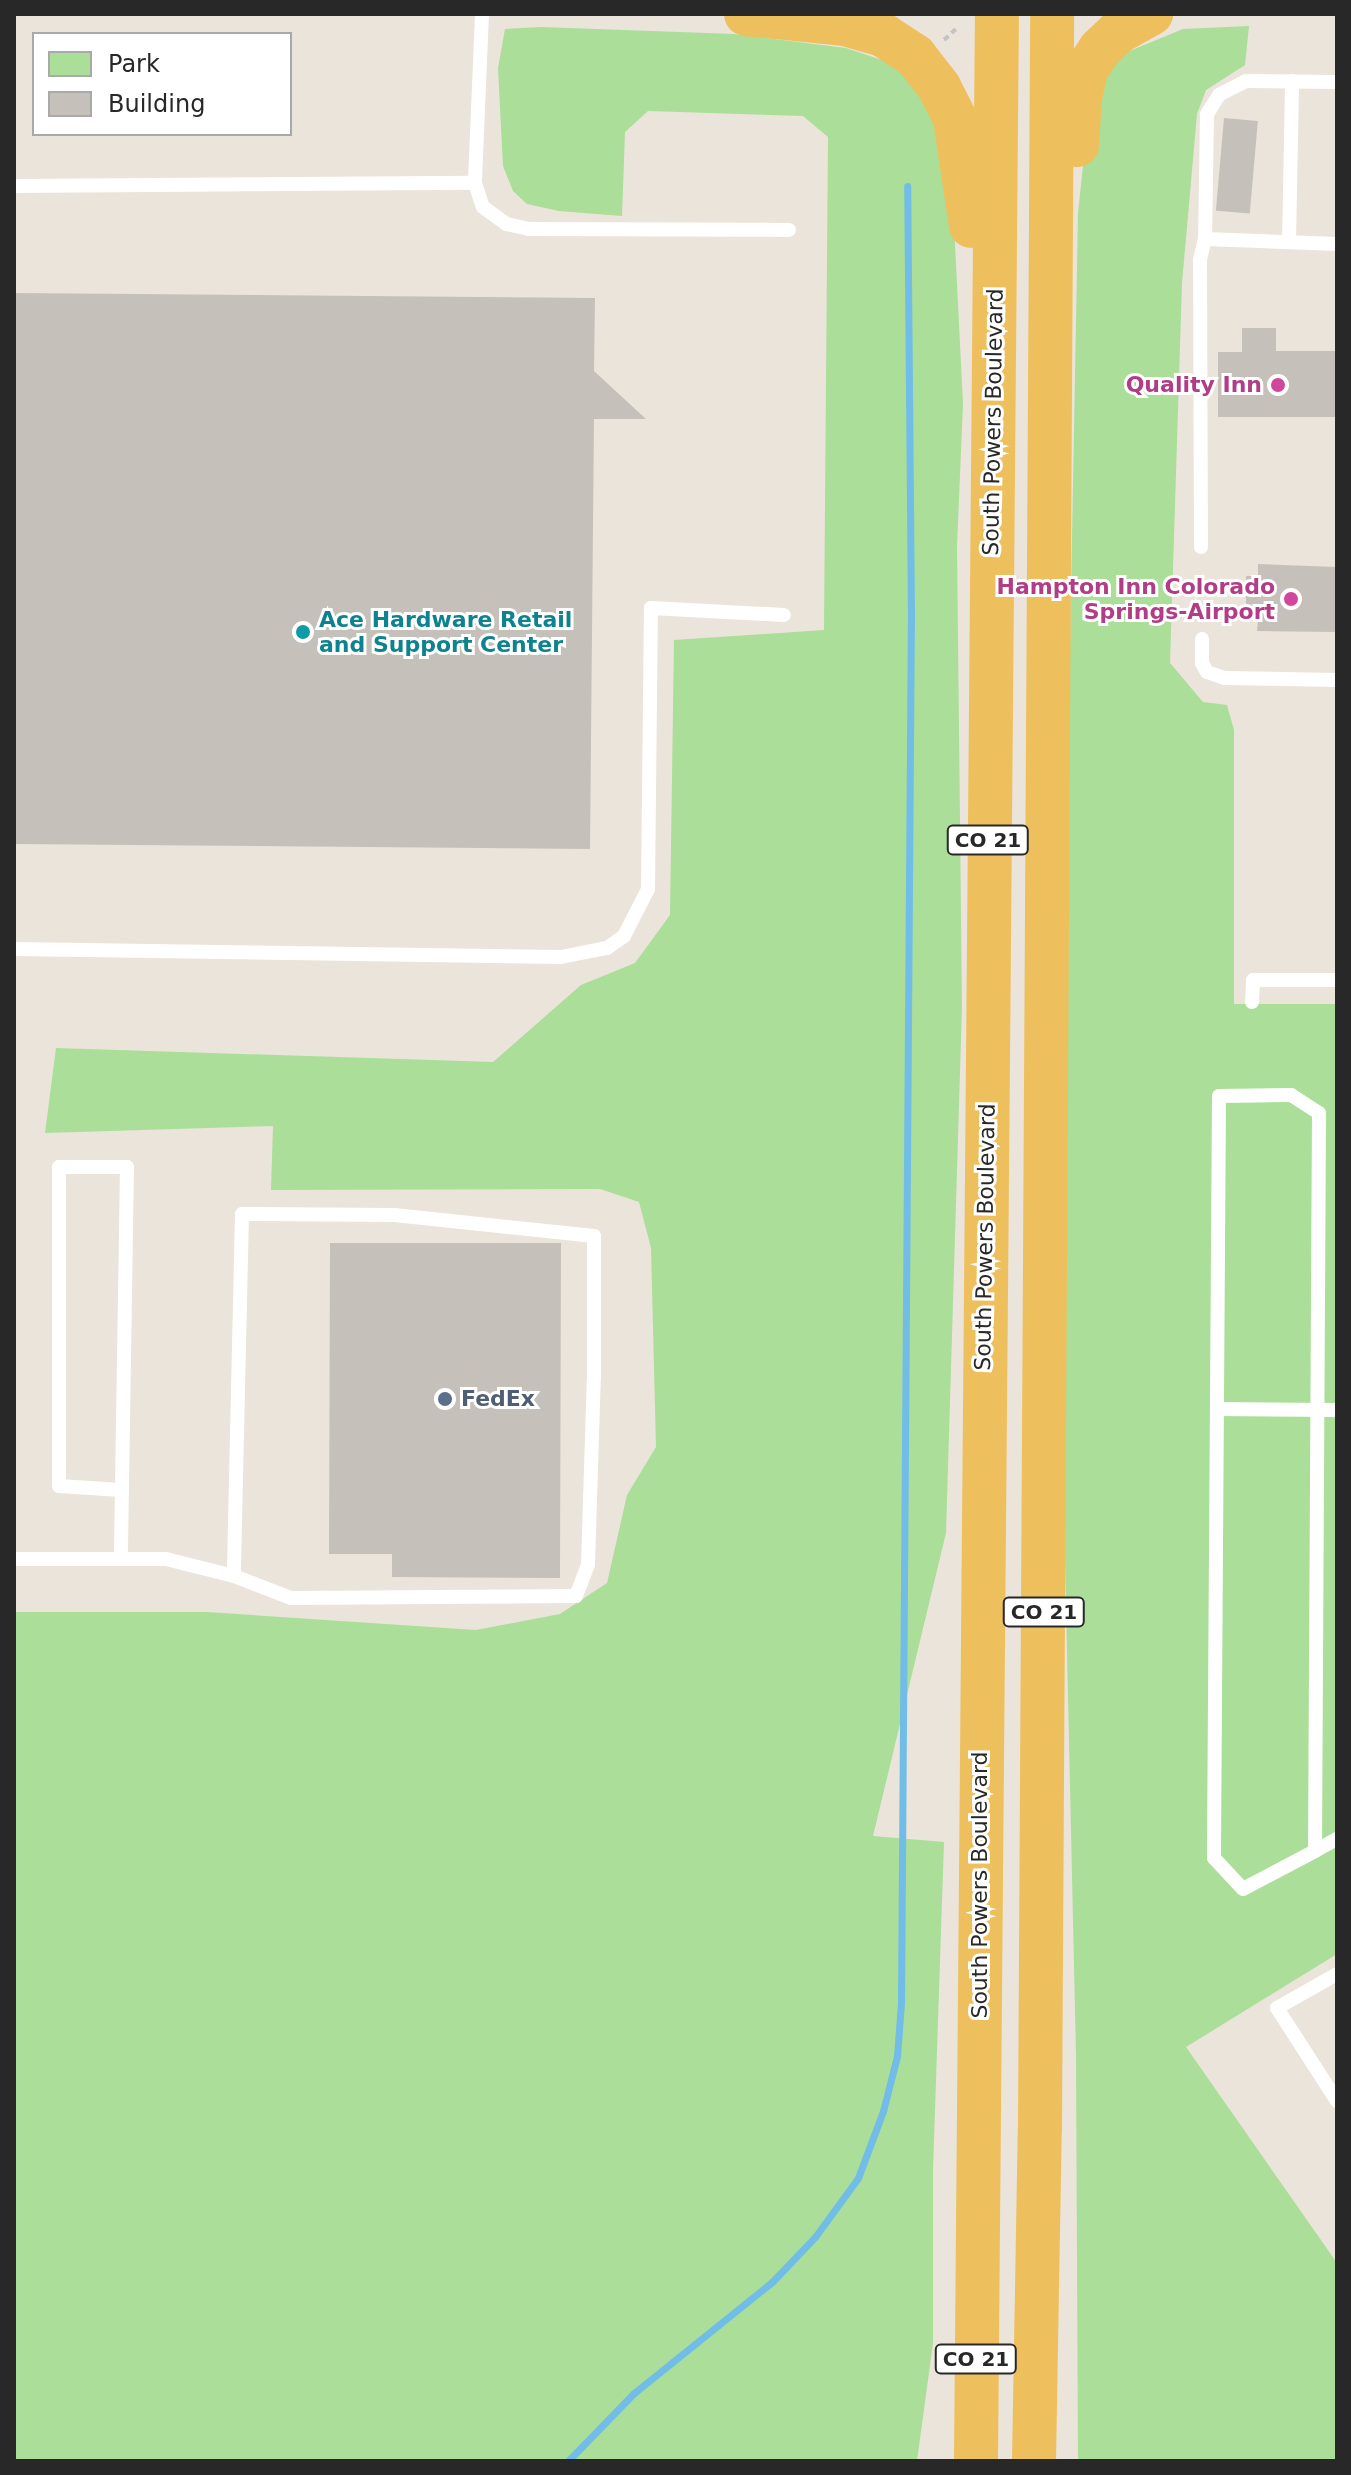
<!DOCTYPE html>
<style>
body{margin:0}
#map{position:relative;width:1351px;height:2475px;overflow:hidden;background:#eae4da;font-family:"DejaVu Sans",sans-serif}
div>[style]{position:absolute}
.green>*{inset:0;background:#aade99}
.stream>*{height:7px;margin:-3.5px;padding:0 3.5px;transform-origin:3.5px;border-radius:3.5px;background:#71bde7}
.building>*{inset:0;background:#c5c1ba;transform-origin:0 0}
.path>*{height:4px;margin-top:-2px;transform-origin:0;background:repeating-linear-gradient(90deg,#c3c3c3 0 6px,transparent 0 10px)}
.service>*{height:14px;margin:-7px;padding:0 7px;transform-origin:7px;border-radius:7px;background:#fff}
.trunk>*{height:44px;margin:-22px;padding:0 22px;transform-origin:22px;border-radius:22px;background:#eec05d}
.dots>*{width:22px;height:22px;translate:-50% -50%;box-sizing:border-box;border:4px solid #fff;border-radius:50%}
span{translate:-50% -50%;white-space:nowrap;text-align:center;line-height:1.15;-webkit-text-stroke:6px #fff;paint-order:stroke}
.shield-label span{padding:2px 6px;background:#fff;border:2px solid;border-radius:6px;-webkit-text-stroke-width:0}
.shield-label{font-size:20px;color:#282828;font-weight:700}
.hotel-label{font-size:22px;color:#b23c85;font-weight:700}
.right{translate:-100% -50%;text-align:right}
.street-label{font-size:22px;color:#282828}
.culture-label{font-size:22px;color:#0d838f;font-weight:700}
.left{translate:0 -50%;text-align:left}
.service-label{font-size:22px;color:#4e5e75;font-weight:700}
.frame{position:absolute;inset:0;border:16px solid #282828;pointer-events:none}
.legend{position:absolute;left:32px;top:32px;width:260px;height:104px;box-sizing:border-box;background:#fff;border:2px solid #a9a9a9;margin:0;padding:10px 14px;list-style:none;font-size:24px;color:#282828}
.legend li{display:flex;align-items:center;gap:16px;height:40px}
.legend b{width:40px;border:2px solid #a9a9a9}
</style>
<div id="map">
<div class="green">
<div style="clip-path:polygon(1249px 26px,1245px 65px,1206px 90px,1197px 114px,1182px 283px,1170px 663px,1203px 702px,1227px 705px,1234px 730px,1234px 1004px,1337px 1004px,1337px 1954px,1186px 2047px,1337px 2263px,1337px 2461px,1078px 2461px,1076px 2055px,1064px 1516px,1061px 1139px,1078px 213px,1090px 100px,1120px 55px,1183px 29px)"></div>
<div style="clip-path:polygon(541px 27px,734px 34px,846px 48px,891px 63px,927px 98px,939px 125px,953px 204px,963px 404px,957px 546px,962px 1006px,946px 1533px,873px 1836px,944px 1842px,933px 2170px,933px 2343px,917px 2461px,14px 2461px,14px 1612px,207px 1612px,476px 1630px,560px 1614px,607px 1583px,627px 1495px,656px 1447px,651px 1248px,639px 1202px,600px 1189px,271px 1190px,273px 1126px,45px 1133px,56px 1048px,493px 1062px,581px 985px,635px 963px,670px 915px,674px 640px,824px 630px,828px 137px,803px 116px,648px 111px,625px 132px,622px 216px,559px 211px,527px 204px,513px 191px,503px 166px,498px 68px,505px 29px)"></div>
</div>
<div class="stream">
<div style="left:568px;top:2461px;width:95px;rotate:-45.9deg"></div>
<div style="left:634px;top:2393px;width:177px;rotate:-38.8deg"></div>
<div style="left:772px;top:2282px;width:62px;rotate:-46.3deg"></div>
<div style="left:815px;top:2237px;width:73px;rotate:-53.9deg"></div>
<div style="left:858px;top:2178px;width:72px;rotate:-69.5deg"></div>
<div style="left:883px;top:2111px;width:57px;rotate:-75.7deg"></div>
<div style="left:897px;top:2056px;width:53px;rotate:-85.7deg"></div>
<div style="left:901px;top:2003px;width:1384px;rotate:-89.59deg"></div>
<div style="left:911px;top:619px;width:433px;rotate:-90.5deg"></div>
</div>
<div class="building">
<div style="left:1224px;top:118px;width:34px;height:93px;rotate:5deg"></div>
<div style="clip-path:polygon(14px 293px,595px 298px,594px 371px,646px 419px,594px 419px,590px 849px,14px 844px)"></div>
<div style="clip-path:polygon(1242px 328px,1276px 328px,1276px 351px,1337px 351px,1337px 417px,1218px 417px,1218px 352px,1242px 352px)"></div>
<div style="clip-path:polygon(1258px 564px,1337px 567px,1337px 632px,1257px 631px,1258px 621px,1246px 621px,1246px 576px,1258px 576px)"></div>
<div style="clip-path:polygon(330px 1243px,561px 1243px,560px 1578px,392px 1577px,392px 1554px,329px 1554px)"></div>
</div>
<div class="path">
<div style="left:944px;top:40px;width:18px;rotate:-43deg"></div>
</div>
<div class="service">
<div style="left:482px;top:14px;width:169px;rotate:92.4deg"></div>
<div style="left:475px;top:183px;width:25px;rotate:72deg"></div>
<div style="left:483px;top:207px;width:29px;rotate:36deg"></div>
<div style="left:506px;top:224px;width:24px;rotate:12deg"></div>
<div style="left:529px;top:229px;width:260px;rotate:0.2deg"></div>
<div style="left:1337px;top:82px;width:91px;rotate:-179.4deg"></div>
<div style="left:1246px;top:81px;width:30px;rotate:153deg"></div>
<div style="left:1219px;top:95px;width:22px;rotate:122deg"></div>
<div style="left:1207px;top:114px;width:125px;rotate:90.9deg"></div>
<div style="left:1205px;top:239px;width:132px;rotate:2.2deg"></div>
<div style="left:14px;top:186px;width:461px;rotate:-0.4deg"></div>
<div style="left:1289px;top:242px;width:161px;rotate:-88.9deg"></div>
<div style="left:1201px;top:547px;width:287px;rotate:-90.2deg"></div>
<div style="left:1200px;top:260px;width:22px;rotate:-77deg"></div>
<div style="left:1202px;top:639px;width:24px;rotate:90deg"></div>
<div style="left:1202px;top:663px;width:10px;rotate:61deg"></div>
<div style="left:1207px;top:672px;width:18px;rotate:19deg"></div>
<div style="left:1224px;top:678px;width:113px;rotate:1deg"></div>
<div style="left:14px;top:949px;width:547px;rotate:0.84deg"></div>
<div style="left:561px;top:957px;width:47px;rotate:-11.1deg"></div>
<div style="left:607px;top:948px;width:21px;rotate:-35deg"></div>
<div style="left:624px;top:936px;width:53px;rotate:-62.9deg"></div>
<div style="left:648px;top:889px;width:281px;rotate:-89.4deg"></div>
<div style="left:651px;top:608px;width:133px;rotate:3deg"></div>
<div style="left:1252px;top:1002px;width:22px;rotate:-87deg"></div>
<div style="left:1253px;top:980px;width:84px"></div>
<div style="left:1217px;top:1409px;width:120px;rotate:0.5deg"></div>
<div style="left:121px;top:1490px;width:62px;rotate:-176.3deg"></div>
<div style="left:59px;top:1486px;width:319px;rotate:-90deg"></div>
<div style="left:59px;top:1167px;width:68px"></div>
<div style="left:127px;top:1167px;width:392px;rotate:90.9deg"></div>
<div style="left:14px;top:1559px;width:152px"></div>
<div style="left:166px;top:1559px;width:70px;rotate:14deg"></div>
<div style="left:234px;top:1576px;width:61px;rotate:21.1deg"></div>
<div style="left:291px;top:1598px;width:285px;rotate:-0.4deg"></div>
<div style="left:576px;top:1596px;width:34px;rotate:-69deg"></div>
<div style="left:588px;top:1564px;width:186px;rotate:-88.2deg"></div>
<div style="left:594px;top:1378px;width:142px;rotate:-90deg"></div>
<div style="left:594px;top:1236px;width:201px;rotate:-174deg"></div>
<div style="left:394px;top:1215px;width:152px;rotate:-179.6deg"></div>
<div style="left:242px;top:1214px;width:362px;rotate:91.3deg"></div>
<div style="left:1315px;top:1851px;width:738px;rotate:-89.69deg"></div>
<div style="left:1319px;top:1113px;width:33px;rotate:-147deg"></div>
<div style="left:1291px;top:1095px;width:72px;rotate:179.2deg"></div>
<div style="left:1219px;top:1096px;width:762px;rotate:90.38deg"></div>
<div style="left:1214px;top:1858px;width:42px;rotate:46.9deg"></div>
<div style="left:1243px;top:1889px;width:81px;rotate:-27.8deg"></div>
<div style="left:1315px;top:1851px;width:25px;rotate:-29deg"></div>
<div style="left:1337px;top:1974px;width:69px;rotate:150.5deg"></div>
<div style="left:1277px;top:2008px;width:111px;rotate:57.2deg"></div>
</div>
<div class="trunk">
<div style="left:746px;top:14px;width:100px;rotate:5.8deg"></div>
<div style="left:845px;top:24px;width:40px;rotate:16deg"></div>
<div style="left:883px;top:35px;width:38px;rotate:33deg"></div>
<div style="left:915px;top:56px;width:39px;rotate:52deg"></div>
<div style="left:939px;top:87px;width:36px;rotate:63deg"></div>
<div style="left:955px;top:119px;width:108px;rotate:81.5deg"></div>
<div style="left:1077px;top:145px;width:47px;rotate:-86.3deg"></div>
<div style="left:1080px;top:98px;width:29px;rotate:-78deg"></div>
<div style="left:1086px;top:70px;width:25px;rotate:-56deg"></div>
<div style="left:1100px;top:49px;width:25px;rotate:-43deg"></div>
<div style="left:1118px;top:32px;width:38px;rotate:-29deg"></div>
<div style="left:976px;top:2461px;width:2447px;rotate:-89.51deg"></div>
<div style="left:1034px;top:2461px;width:333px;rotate:-89deg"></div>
<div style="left:1040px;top:2128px;width:2114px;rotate:-89.67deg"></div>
</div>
<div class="dots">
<div style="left:1278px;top:385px;background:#d1479c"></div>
<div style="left:1291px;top:599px;background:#d1479c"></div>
<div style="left:303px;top:632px;background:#0f9aa8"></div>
<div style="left:445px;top:1399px;background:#5c6f8a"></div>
</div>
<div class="shield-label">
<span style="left:988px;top:840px">CO 21</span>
<span style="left:1044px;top:1612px">CO 21</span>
<span style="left:976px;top:2359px">CO 21</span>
</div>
<div class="hotel-label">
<span class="right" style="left:1262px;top:385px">Quality Inn</span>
<span class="right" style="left:1275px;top:599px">Hampton Inn Colorado<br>Springs-Airport</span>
</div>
<div class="street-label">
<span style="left:993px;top:422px;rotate:-89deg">South Powers Boulevard</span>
<span style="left:985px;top:1237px;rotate:-89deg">South Powers Boulevard</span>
<span style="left:980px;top:1885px;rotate:-90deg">South Powers Boulevard</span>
</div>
<div class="culture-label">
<span class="left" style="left:319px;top:632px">Ace Hardware Retail<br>and Support Center</span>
</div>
<div class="service-label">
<span class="left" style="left:461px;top:1399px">FedEx</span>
</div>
<div class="frame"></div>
<ul class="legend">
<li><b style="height:22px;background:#aade99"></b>Park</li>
<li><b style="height:22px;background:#c5c1ba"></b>Building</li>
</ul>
</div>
